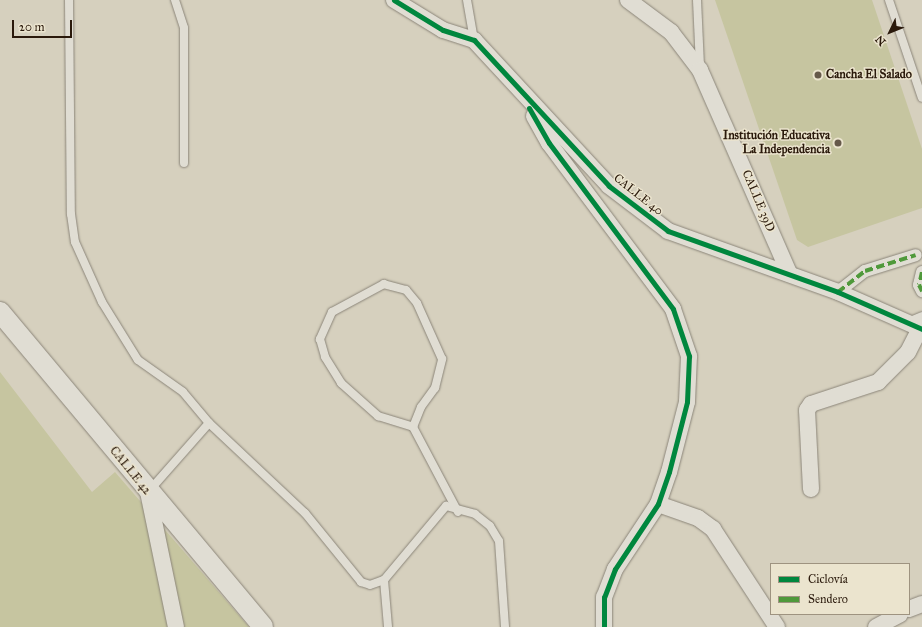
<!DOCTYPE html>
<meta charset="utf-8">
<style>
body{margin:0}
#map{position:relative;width:922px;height:627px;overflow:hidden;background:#d6d0be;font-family:"IM FELL Great Primer",serif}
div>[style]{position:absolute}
.green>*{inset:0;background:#c6c5a0}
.roads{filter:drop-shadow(0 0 1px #8b8579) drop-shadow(0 0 1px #8b8579)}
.service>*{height:8px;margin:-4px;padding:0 4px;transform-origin:4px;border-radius:4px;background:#e0ddd3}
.pedestrian>*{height:12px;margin:-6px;padding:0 6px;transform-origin:6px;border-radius:6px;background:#e0ddd3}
.minor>*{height:16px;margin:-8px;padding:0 8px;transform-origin:8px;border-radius:8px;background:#e0ddd3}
.tertiary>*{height:20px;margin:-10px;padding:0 10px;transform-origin:10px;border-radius:10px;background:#e0ddd3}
.quiet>*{height:4px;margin-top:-2px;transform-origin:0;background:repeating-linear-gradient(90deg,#4f993b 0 8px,transparent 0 12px)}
.cycleway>*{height:5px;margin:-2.5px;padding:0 2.5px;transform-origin:2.5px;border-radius:2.5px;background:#00873e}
.dots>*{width:11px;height:11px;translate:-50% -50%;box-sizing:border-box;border:2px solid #ebe4ce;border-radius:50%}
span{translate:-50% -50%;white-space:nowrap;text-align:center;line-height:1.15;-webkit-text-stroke:3px #ebe4ce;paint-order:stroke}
.poi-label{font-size:12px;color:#2a190b;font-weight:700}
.left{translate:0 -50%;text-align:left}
.right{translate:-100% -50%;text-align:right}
.street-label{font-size:12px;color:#2a190b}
.legend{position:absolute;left:770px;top:563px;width:140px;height:52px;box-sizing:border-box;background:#ebe4ce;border:1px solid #9e9380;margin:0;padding:5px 7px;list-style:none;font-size:12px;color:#2a190b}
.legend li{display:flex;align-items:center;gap:8px;height:20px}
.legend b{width:20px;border:1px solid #9e9380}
.north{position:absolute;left:870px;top:12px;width:40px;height:40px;-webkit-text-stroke:3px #ebe4ce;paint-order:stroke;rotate:227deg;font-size:11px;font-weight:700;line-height:16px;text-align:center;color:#2a190b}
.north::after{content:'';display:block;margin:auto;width:14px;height:18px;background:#2a190b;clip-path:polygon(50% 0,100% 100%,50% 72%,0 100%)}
.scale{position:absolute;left:12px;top:20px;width:60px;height:18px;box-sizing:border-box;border:2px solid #2a190b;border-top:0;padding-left:5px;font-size:12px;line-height:14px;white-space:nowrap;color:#2a190b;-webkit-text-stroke:3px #ebe4ce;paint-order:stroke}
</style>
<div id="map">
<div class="green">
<div style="clip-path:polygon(715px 0,872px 0,922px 149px,922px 208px,808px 247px,797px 240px)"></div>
<div style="clip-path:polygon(0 372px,92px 492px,115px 472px,249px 627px,0 627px)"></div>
</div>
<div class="roads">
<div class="service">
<div style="left:69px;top:0;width:214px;rotate:89.5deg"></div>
<div style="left:71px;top:214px;width:28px;rotate:82deg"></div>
<div style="left:75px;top:242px;width:66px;rotate:65.8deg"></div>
<div style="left:102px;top:302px;width:68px;rotate:58.2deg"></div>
<div style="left:138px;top:360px;width:55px;rotate:35.4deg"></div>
<div style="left:183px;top:392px;width:40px;rotate:50deg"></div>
<div style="left:209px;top:423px;width:91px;rotate:131.4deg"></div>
<div style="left:175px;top:0;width:29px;rotate:72deg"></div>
<div style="left:184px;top:28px;width:135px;rotate:90deg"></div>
<div style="left:467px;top:0;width:41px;rotate:80.1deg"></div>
<div style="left:697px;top:0;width:67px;rotate:87.4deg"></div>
<div style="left:889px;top:0;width:103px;rotate:71.4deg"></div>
<div style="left:908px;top:322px;width:15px;rotate:-23deg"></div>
<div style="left:209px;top:423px;width:132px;rotate:43.2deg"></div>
<div style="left:305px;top:513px;width:89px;rotate:50.9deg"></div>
<div style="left:361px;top:582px;width:9px;rotate:18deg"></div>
<div style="left:370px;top:585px;width:15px;rotate:-20deg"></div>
<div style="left:384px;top:580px;width:97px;rotate:-50deg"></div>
<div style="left:446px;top:506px;width:30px;rotate:15deg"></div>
<div style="left:475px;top:514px;width:19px;rotate:39deg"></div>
<div style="left:490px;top:526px;width:17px;rotate:59deg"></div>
<div style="left:499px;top:541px;width:86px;rotate:86deg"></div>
<div style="left:413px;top:427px;width:22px;rotate:-68deg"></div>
<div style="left:421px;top:407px;width:24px;rotate:-54deg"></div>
<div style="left:435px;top:388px;width:30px;rotate:-76deg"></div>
<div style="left:442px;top:359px;width:61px;rotate:-114.1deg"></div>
<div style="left:417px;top:303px;width:17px;rotate:-130deg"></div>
<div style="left:406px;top:290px;width:23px;rotate:-165deg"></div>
<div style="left:384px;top:284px;width:59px;rotate:151.7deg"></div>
<div style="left:332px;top:312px;width:30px;rotate:114deg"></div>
<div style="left:320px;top:339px;width:19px;rotate:74deg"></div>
<div style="left:325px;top:357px;width:31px;rotate:58deg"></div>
<div style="left:341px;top:383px;width:50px;rotate:41.7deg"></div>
<div style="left:378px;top:416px;width:37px;rotate:17deg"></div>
<div style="left:413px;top:427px;width:96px;rotate:62.1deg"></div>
<div style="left:384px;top:580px;width:47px;rotate:85.1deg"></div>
</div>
<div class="pedestrian">
<div style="left:922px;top:272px;width:13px;rotate:103deg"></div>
<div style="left:919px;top:285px;width:7px;rotate:63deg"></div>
<div style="left:838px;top:292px;width:34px;rotate:-38deg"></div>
<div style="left:865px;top:271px;width:53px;rotate:-17.4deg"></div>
</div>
<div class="minor">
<div style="left:394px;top:0;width:57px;rotate:31.5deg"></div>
<div style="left:443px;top:30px;width:33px;rotate:18deg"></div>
<div style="left:474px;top:40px;width:199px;rotate:47.2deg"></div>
<div style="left:609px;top:186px;width:74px;rotate:37.3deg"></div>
<div style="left:668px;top:231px;width:181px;rotate:19.7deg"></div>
<div style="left:838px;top:292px;width:92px;rotate:23.8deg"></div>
<div style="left:628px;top:0;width:54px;rotate:36.7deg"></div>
<div style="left:671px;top:32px;width:48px;rotate:52.7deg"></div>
<div style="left:700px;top:70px;width:222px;rotate:66.3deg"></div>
<div style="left:534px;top:116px;width:31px;rotate:61deg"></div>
<div style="left:549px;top:143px;width:207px;rotate:53.2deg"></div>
<div style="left:673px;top:309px;width:50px;rotate:71.2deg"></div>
<div style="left:689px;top:356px;width:46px;rotate:92.5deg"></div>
<div style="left:687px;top:402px;width:72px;rotate:104.4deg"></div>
<div style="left:669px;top:472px;width:34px;rotate:109deg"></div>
<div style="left:658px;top:504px;width:78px;rotate:123.5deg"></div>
<div style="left:615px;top:569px;width:30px;rotate:111deg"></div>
<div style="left:604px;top:597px;width:30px;rotate:90deg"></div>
<div style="left:811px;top:489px;width:79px;rotate:-92.9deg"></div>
<div style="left:807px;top:410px;width:7px;rotate:-56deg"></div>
<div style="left:811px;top:404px;width:71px;rotate:-18.2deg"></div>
<div style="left:878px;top:382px;width:42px;rotate:-45deg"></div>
<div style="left:908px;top:352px;width:27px;rotate:-63deg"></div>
<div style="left:148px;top:492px;width:138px;rotate:78.3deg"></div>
<div style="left:658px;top:504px;width:42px;rotate:19.3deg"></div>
<div style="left:698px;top:518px;width:19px;rotate:36deg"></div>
<div style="left:713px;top:529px;width:117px;rotate:56.9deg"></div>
<div style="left:909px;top:609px;width:14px;rotate:-21deg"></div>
<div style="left:876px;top:627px;width:27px;rotate:-28deg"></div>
</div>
<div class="tertiary">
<div style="left:0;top:312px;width:410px;rotate:50.1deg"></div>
</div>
</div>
<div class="quiet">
<div style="left:922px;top:272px;width:13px;rotate:103deg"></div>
<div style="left:919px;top:285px;width:7px;rotate:63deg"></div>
<div style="left:838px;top:292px;width:34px;rotate:-38deg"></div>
<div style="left:865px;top:271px;width:53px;rotate:-17.4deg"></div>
</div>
<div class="cycleway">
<div style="left:394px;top:0;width:57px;rotate:31.5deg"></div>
<div style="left:443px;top:30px;width:33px;rotate:18deg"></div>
<div style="left:474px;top:40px;width:199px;rotate:47.2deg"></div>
<div style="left:609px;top:186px;width:74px;rotate:37.3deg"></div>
<div style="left:668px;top:231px;width:181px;rotate:19.7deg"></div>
<div style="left:838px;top:292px;width:92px;rotate:23.8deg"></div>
<div style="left:529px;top:108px;width:40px;rotate:60.3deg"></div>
<div style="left:549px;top:143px;width:207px;rotate:53.2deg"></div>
<div style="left:673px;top:309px;width:50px;rotate:71.2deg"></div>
<div style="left:689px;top:356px;width:46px;rotate:92.5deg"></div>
<div style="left:687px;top:402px;width:72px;rotate:104.4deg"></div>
<div style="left:669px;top:472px;width:34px;rotate:109deg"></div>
<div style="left:658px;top:504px;width:78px;rotate:123.5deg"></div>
<div style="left:615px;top:569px;width:30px;rotate:111deg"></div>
<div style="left:604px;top:597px;width:30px;rotate:90deg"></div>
</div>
<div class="dots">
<div style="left:818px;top:75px;background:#66594a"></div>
<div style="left:838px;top:143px;background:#66594a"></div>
</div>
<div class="poi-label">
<span class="left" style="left:826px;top:75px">Cancha El Salado</span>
<span class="right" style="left:830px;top:143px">Institución Educativa<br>La Independencia</span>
</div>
<div class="street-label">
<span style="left:638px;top:195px;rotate:38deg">CALLE 40</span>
<span style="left:758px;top:201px;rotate:67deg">CALLE 39D</span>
<span style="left:130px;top:471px;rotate:51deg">CALLE 42</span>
</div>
<ul class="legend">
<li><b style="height:5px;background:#00873e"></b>Ciclovía</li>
<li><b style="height:5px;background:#4f993b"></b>Sendero</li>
</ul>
<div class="north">N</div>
<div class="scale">20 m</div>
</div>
